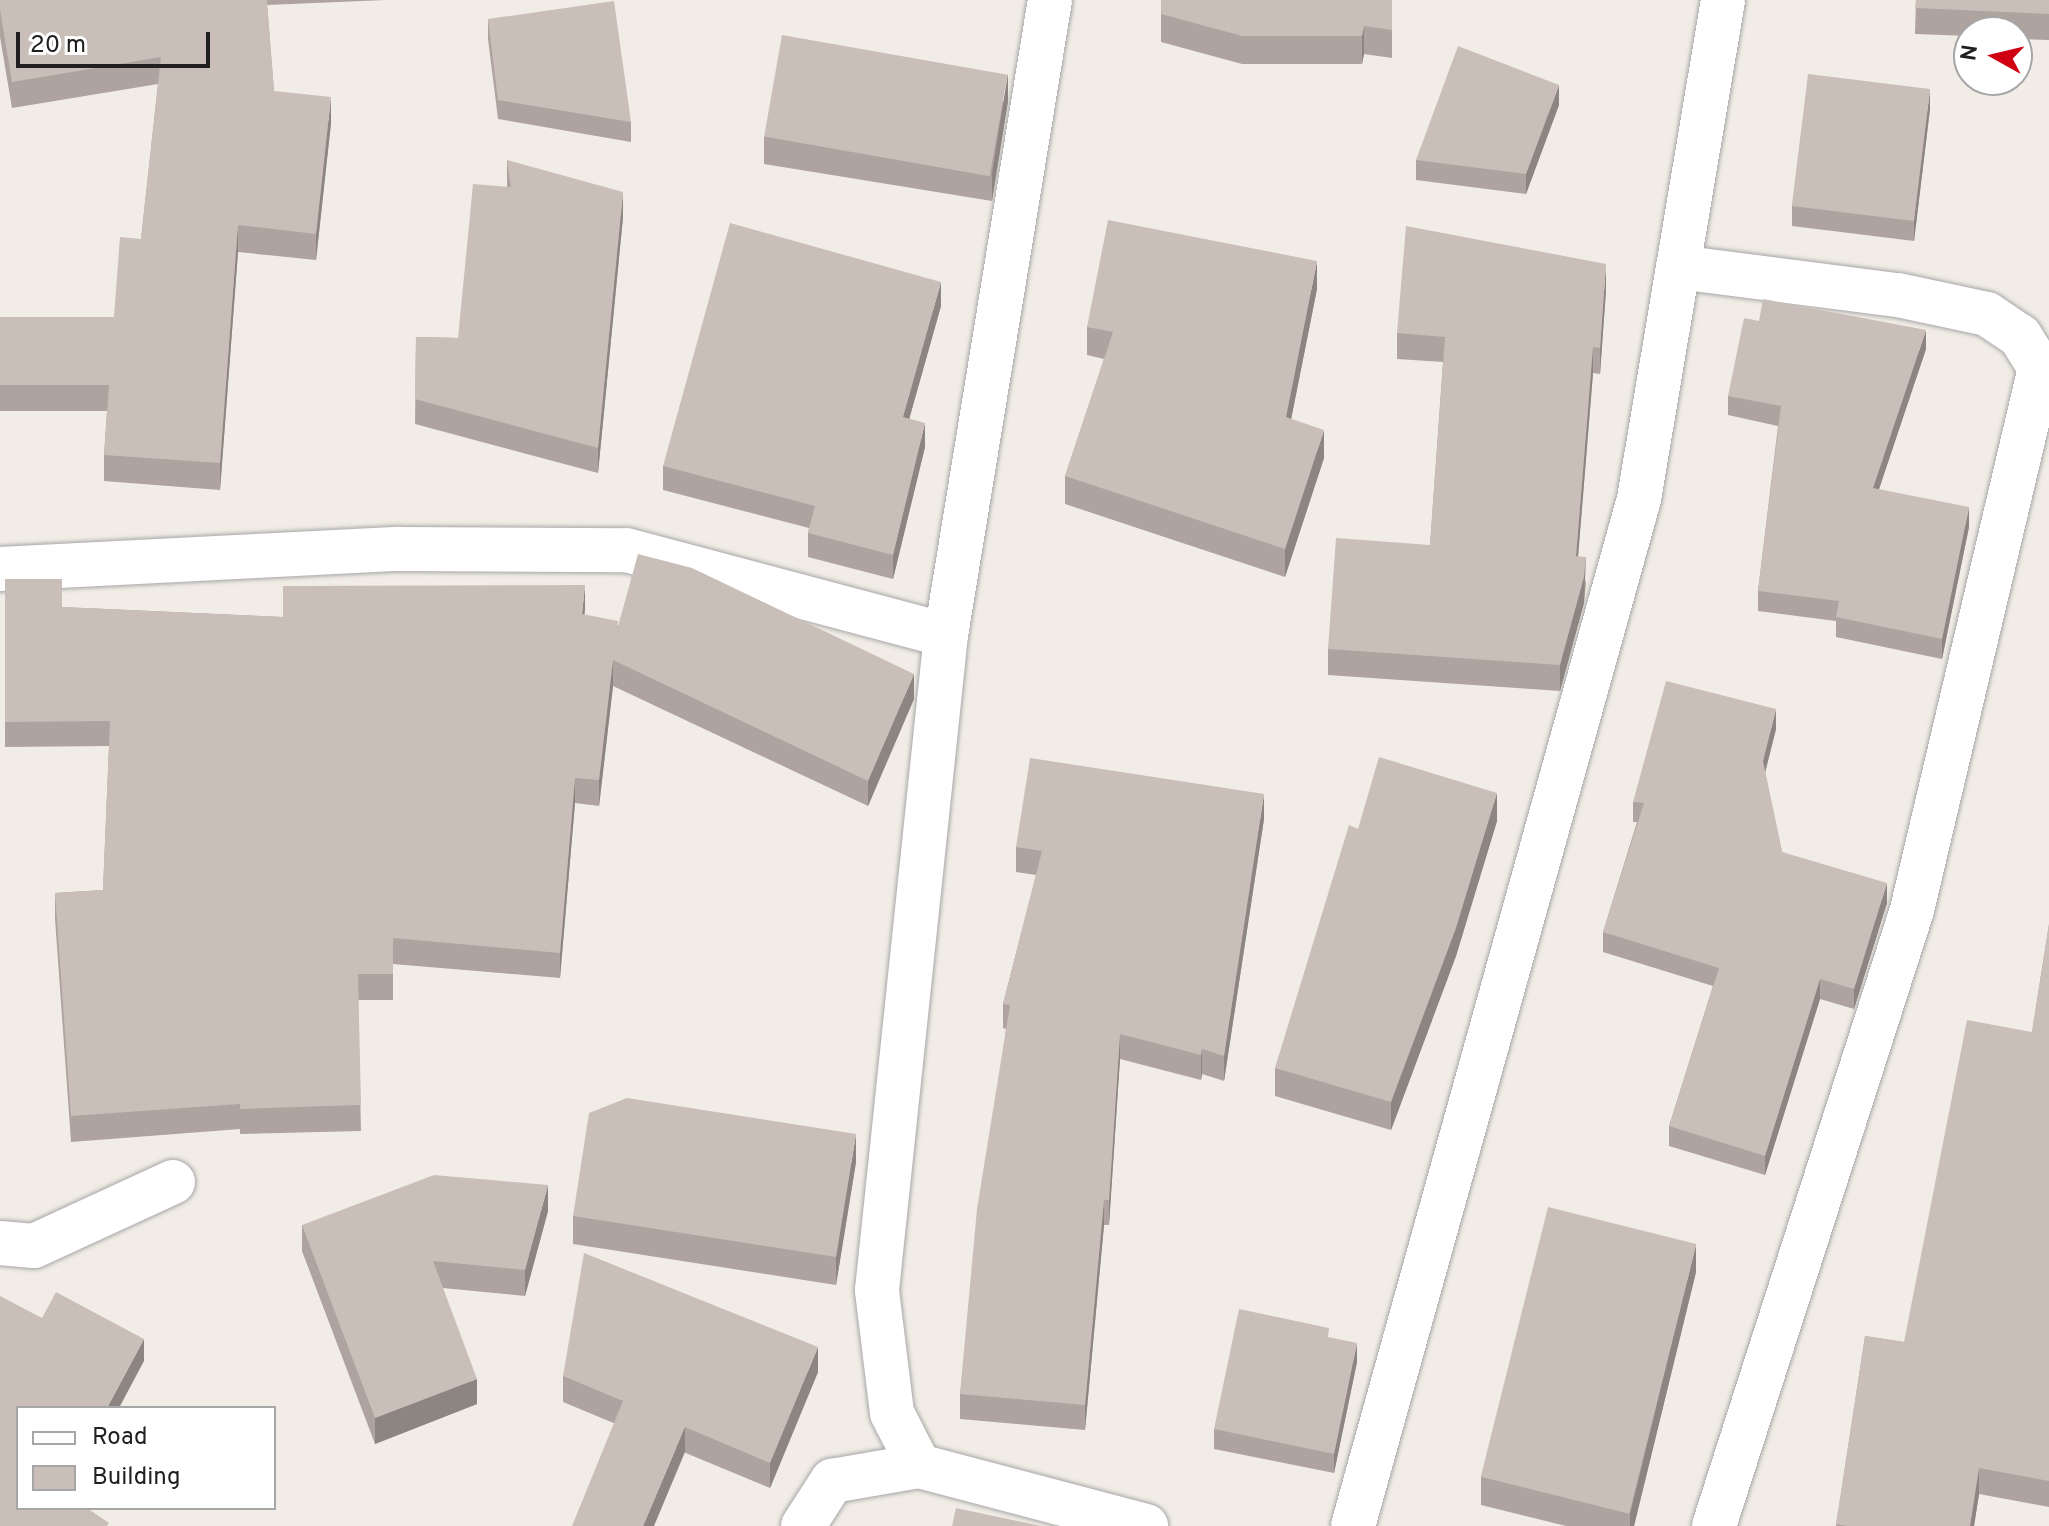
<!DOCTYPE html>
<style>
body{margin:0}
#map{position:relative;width:2049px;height:1526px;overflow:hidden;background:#f1ede6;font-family:Overpass,sans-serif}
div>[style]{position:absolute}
.roads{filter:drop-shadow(0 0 2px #a7a7a7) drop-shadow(0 0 2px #a7a7a7)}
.street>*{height:44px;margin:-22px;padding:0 22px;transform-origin:22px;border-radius:22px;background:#fff}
.wall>*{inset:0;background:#aea39f}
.shaded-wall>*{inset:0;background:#8d8582}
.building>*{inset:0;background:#cabeb9;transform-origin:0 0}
span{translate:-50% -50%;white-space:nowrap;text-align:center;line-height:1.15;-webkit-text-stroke:7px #fff;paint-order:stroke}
.legend{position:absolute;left:16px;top:1406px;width:260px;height:104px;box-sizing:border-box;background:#fff;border:2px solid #a6a6a6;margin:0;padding:10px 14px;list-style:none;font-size:24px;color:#202020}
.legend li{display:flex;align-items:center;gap:16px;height:40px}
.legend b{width:40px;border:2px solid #a6a6a6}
.north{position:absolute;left:1953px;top:16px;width:80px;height:80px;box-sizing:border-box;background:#fff;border:2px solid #a6a6a6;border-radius:50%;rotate:278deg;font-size:22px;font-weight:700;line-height:32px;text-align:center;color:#202020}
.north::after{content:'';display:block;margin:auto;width:28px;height:36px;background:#d00012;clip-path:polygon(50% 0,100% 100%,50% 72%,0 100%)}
.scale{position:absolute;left:16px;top:32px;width:194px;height:36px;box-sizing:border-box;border:4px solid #202020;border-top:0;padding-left:10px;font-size:24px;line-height:28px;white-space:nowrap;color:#202020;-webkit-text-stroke:6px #fff;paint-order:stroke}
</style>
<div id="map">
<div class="roads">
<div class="street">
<div style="left:1678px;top:267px;width:222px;rotate:7.3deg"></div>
<div style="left:1898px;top:295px;width:91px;rotate:12.1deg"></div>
<div style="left:1987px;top:314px;width:40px;rotate:34deg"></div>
<div style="left:2020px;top:336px;width:38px;rotate:58deg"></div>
<div style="left:2040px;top:368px;width:557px;rotate:103.29deg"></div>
<div style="left:1912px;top:910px;width:647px;rotate:107.82deg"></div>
<div style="left:0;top:569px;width:399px;rotate:-2.9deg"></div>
<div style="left:398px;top:549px;width:228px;rotate:0.3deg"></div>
<div style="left:626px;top:550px;width:331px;rotate:14.9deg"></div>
<div style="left:0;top:1243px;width:34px;rotate:5deg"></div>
<div style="left:34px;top:1246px;width:153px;rotate:-24.7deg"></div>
<div style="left:919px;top:1466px;width:59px;rotate:-117deg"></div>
<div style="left:892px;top:1413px;width:124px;rotate:-97deg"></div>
<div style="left:877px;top:1290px;width:659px;rotate:-83.99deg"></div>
<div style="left:946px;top:635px;width:643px;rotate:-80.7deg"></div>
<div style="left:803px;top:1526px;width:54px;rotate:-57.2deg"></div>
<div style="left:832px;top:1481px;width:88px;rotate:-9.8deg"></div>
<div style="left:919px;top:1466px;width:235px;rotate:14.8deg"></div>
<div style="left:1353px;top:1526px;width:1066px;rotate:-74.44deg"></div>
<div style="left:1639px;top:499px;width:506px;rotate:-80.44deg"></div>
</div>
</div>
<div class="wall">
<div style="clip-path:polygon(0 0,386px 0,267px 5px,274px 91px,331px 123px,316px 260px,238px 252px,220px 490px,104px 481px,104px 455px,107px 411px,0 411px,0 317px,114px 317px,141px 239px,158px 84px,12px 108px,0 37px)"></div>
<div style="clip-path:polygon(1161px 0,1392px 0,1392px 58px,1364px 54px,1362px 64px,1242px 64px,1161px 42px)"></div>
<div style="clip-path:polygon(1916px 0,2049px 0,2049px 40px,2017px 39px,2017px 32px,1969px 32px,1969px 36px,1915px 34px)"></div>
<div style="clip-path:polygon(488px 19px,631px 122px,631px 142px,498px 119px,488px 39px)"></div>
<div style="clip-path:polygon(1008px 101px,992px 201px,764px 164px,764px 136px)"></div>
<div style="clip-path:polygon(1559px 105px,1526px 194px,1416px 180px,1416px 160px)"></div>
<div style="clip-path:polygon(1930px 109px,1914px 241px,1792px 226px,1792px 206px)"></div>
<div style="clip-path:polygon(507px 160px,623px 217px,598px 473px,415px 424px,416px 337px,458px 338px,507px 187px)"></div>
<div style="clip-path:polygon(1317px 289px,1291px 419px,1324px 458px,1285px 577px,1065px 504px,1065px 476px,1104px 359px,1087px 355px,1087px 327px)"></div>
<div style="clip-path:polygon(1606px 290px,1600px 374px,1593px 373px,1578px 556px,1586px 583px,1584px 603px,1560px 691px,1328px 675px,1328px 649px,1430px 545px,1443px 362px,1397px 359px,1397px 333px)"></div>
<div style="clip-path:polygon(941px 306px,909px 419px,925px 447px,893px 579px,808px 557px,808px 533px,809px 528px,663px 490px,663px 466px)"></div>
<div style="clip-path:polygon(1926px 349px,1879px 489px,1969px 527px,1942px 659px,1836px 637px,1836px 621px,1758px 611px,1758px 591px,1778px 426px,1728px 415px,1728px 396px)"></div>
<div style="clip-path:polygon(5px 579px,62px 607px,283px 617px,584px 615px,618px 626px,914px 699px,868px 806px,613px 686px,599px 806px,575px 803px,560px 978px,393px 964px,393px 1000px,358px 1000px,361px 1131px,240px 1134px,240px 1129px,71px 1142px,55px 919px,55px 893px,103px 890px,109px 746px,5px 747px)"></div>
<div style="clip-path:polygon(1776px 729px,1765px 772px,1782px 852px,1887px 903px,1854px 1009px,1820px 999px,1765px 1175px,1669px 1146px,1669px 1126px,1713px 986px,1603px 952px,1603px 932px,1637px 822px,1633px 822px,1633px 802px)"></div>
<div style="clip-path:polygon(1264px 819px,1224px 1081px,1202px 1074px,1201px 1080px,1120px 1059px,1109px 1225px,1104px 1225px,1085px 1430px,960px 1419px,960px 1394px,1006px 1029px,1003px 1028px,1003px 1004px,1036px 875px,1016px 872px,1016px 847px)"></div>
<div style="clip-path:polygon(1497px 821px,1456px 956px,1391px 1130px,1275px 1096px,1275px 1068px,1358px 829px)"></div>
<div style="clip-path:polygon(2049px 924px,2049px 1507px,1979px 1494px,1974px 1526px,1836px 1526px,1865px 1336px,1904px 1342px,2032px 1032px)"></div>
<div style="clip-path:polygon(856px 1162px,836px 1285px,573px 1244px,573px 1216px)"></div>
<div style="clip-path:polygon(548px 1211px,525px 1296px,443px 1288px,477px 1404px,375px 1444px,302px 1251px,302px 1225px)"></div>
<div style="clip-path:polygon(1696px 1272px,1634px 1526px,1566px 1526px,1481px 1505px,1481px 1477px)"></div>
<div style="clip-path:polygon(1329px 1338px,1357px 1362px,1334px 1473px,1214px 1449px,1214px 1429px)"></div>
<div style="clip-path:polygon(818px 1372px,770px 1488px,563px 1402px,563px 1376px)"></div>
</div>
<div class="shaded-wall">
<div style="clip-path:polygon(1364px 26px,1364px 54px,1362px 64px,1362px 36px)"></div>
<div style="clip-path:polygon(1008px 73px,1008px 101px,992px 201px,992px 173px)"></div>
<div style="clip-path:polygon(1559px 85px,1559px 105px,1526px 194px,1526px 174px)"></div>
<div style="clip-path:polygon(1930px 89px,1930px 109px,1914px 241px,1914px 221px)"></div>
<div style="clip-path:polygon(331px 97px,331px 123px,316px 260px,316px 234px)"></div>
<div style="clip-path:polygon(623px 192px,623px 217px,598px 473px,598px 448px)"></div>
<div style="clip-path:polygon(238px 225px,238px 252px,220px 490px,220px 463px)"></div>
<div style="clip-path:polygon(1317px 261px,1317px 289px,1286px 445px,1286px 417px)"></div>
<div style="clip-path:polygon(1606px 264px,1606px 290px,1600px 374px,1600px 348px)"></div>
<div style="clip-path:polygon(941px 282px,941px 306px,903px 441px,903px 417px)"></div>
<div style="clip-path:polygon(1926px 330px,1926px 349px,1873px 507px,1873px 488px)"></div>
<div style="clip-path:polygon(1593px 347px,1593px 373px,1576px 582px,1576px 556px)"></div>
<div style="clip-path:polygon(925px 423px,925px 447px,893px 579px,893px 555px)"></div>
<div style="clip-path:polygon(1324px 430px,1324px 458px,1285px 577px,1285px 549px)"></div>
<div style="clip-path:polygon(1969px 507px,1969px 527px,1942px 659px,1942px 639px)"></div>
<div style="clip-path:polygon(1586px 557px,1584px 603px,1560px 691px,1560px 665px)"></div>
<div style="clip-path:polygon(585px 585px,585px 610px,582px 640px,582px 614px)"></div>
<div style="clip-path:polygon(613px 660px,613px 686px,599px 806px,599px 780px)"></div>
<div style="clip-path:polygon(914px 674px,914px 699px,868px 806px,868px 781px)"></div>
<div style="clip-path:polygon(1776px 709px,1776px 729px,1763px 781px,1763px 761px)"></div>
<div style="clip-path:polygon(575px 778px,575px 803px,560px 978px,560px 953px)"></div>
<div style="clip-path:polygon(1497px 793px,1497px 821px,1456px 956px,1391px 1130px,1391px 1102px)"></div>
<div style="clip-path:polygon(1264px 794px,1264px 819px,1224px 1081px,1224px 1056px)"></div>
<div style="clip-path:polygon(1887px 883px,1887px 903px,1854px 1009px,1854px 989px)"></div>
<div style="clip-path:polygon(1820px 979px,1820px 999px,1765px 1175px,1765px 1156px)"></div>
<div style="clip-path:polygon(1120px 1034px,1120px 1059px,1109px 1225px,1109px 1200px)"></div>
<div style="clip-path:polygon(1202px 1049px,1202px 1074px,1201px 1080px,1201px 1055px)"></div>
<div style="clip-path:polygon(856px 1134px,856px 1162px,836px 1285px,836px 1257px)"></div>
<div style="clip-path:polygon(548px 1185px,548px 1211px,525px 1296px,525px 1270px)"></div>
<div style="clip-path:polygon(1104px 1200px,1104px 1225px,1085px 1430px,1085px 1405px)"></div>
<div style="clip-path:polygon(1696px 1244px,1696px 1272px,1634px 1526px,1630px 1526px,1630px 1514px)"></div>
<div style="clip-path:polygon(144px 1339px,144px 1361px,119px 1408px,107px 1408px)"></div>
<div style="clip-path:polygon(1357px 1343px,1357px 1362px,1334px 1473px,1334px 1454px)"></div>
<div style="clip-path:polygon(818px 1347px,818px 1372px,770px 1488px,770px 1463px)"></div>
<div style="clip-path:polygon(477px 1379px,477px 1404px,375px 1444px,375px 1418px)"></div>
<div style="clip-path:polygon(685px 1427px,685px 1452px,654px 1526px,643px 1526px)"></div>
<div style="clip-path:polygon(1979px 1468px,1979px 1494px,1974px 1526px,1970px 1526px)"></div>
</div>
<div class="building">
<div style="clip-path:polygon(0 0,267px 0,274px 91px,331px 97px,316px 234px,238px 225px,220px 463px,104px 455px,109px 385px,0 385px,0 317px,114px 317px,120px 237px,141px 239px,161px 57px,12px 82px,0 10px)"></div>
<div style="clip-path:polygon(1161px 0,1392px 0,1392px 30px,1364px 26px,1362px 36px,1242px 36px,1161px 14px)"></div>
<div style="clip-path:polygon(1916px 0,2049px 0,2049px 14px,1915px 8px)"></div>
<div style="clip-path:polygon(614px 1px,631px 122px,498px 100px,488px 19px)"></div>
<div style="left:782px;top:35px;width:229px;height:103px;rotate:10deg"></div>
<div style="clip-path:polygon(1458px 46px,1559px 85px,1526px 174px,1416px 160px)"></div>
<div style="left:1808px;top:74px;width:123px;height:133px;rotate:7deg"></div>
<div style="clip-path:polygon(507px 160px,623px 192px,598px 448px,415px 399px,416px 337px,458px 338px,473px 184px,511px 187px)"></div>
<div style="clip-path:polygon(1108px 220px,1317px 261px,1286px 417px,1324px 430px,1285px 549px,1065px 476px,1113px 332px,1087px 327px)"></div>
<div style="clip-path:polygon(730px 223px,941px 282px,903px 417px,925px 423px,893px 555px,808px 533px,815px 506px,663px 466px)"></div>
<div style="clip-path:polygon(1406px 226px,1606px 264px,1600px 348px,1593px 347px,1576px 556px,1586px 557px,1584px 577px,1560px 665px,1328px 649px,1336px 538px,1430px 545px,1445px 337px,1397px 333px)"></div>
<div style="clip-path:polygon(1763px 299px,1926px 330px,1873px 488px,1969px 507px,1942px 639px,1836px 617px,1839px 601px,1758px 591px,1781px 406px,1728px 396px,1744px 318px,1759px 321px)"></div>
<div style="clip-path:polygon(638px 554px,692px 568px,914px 674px,868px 781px,613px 660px,599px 780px,575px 778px,560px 953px,393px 938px,393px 974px,358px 974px,361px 1105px,240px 1109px,240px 1104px,71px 1116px,55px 893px,103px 890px,110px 721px,5px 722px,5px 579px,62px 579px,62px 607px,283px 617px,283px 586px,585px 585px,582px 614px,618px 621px,617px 630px)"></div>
<div style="clip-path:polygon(1666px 681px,1776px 709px,1763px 761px,1782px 852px,1887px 883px,1854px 989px,1820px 979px,1765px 1156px,1669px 1126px,1719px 968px,1603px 932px,1644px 803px,1633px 802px)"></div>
<div style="clip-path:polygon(1379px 757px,1497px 793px,1456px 928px,1391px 1102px,1275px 1068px,1349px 825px,1358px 829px)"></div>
<div style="clip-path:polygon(1030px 758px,1264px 794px,1224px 1056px,1202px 1049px,1201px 1055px,1120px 1034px,1109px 1200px,1104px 1200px,1085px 1405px,960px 1394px,977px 1209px,1010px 1005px,1003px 1004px,1042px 851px,1016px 847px)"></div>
<div style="clip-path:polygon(2049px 924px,2049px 1481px,1979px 1468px,1970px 1526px,1847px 1526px,1836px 1524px,1865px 1336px,1904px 1342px,1967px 1020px,2032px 1032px)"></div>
<div style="clip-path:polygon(627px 1098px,856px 1134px,836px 1257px,573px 1216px,589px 1113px)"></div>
<div style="clip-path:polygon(434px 1175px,548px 1185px,525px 1270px,433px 1261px,477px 1379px,375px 1418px,302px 1225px)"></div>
<div style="left:1548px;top:1207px;width:153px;height:278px;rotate:14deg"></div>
<div style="clip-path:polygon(584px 1253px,818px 1347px,770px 1463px,685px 1427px,643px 1526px,572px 1526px,623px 1401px,563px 1376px)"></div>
<div style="clip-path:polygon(56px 1292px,144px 1339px,107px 1408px,18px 1408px,18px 1508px,87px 1508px,109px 1523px,107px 1526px,0 1526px,0 1296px,42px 1318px)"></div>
<div style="clip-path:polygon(1239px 1309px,1329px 1328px,1328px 1337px,1357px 1343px,1334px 1454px,1214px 1429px)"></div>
<div style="clip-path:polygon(956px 1508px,1041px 1526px,952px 1526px)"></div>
</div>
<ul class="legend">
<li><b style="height:10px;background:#fff"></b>Road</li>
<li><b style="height:22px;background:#cabeb9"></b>Building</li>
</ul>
<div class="north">N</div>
<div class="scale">20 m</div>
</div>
